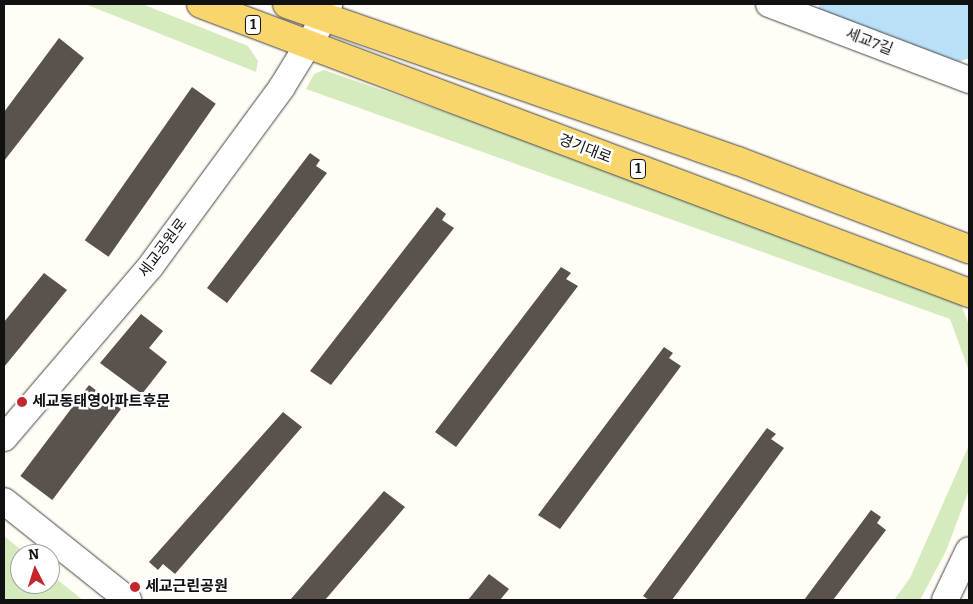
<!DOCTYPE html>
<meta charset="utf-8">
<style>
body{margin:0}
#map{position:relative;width:973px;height:604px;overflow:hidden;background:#fffdf5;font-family:Bitter,"Noto Sans KR",serif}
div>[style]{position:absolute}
.green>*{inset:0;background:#d5ebbd}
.water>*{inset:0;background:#b9e0f7}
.building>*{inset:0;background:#5a524d;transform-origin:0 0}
.roads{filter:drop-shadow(0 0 1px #444) drop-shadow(0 0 1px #444)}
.minor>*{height:26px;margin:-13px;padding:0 13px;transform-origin:13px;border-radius:13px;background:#fff}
.major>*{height:28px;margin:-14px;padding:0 14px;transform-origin:14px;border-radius:14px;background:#f9d66b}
.dots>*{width:14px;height:14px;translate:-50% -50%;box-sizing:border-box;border:2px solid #fff;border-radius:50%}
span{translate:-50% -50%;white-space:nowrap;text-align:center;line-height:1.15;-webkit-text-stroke:5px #fff;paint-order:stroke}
.shield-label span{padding:1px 4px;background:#fff;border:1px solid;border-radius:4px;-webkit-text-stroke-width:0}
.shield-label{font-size:14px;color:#111;font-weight:700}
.street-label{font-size:15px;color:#111}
.poi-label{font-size:15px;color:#111;font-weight:700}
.left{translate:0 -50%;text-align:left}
.frame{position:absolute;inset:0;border:5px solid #111;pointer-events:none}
.north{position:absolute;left:10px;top:544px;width:50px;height:50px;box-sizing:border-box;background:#fff;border:1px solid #a0a0a0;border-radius:50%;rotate:355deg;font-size:14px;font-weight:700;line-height:20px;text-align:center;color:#111}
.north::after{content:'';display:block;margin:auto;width:18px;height:22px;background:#c4262e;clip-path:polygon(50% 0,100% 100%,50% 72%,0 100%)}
</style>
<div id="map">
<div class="green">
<div style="clip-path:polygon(85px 4px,142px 4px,248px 46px,258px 61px,256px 72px)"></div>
<div style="clip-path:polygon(324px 70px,632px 177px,960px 302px,969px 325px,969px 371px,950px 319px,306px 89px,314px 74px)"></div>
<div style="clip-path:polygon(969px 445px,969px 490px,946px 551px,920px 600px,894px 600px,910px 578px)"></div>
<div style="clip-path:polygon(4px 536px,26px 554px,20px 554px,20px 584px,50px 584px,50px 574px,83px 600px,4px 600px)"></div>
</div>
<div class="water">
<div style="clip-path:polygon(820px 4px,969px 4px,969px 58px,956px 63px,817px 12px)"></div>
</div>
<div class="building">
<div style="clip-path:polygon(59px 38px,84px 58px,4px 161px,4px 112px)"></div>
<div style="left:192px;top:87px;width:29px;height:187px;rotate:35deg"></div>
<div style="clip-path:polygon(310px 153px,320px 160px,316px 166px,327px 173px,227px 303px,207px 288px)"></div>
<div style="clip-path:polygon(437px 207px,446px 214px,442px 220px,454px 228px,331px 385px,310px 371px)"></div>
<div style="clip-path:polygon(561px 267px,571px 273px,566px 279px,578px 286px,456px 447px,435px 432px)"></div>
<div style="clip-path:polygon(44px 273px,67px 290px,4px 367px,4px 322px)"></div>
<div style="clip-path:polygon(141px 314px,163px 331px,149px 348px,167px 362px,142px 394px,100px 363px)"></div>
<div style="clip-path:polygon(664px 347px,673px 353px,669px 358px,681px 366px,560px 529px,538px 515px)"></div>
<div style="left:89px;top:385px;width:40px;height:114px;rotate:37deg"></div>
<div style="clip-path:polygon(283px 412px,302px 427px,175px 574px,163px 564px,158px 570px,149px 562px)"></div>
<div style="clip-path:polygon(767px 428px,776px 434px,771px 439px,784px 448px,672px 600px,649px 600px,643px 596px)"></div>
<div style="clip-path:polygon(384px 491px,405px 507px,325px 600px,290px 600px)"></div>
<div style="clip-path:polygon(871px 510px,881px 517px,877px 523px,886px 530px,833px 600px,804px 600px)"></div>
<div style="clip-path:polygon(489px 574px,509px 589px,500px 600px,468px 600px)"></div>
</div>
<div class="roads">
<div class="minor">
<div style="left:769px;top:4px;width:214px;rotate:20.8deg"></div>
<div style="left:4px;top:438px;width:225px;rotate:-49.5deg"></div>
<div style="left:150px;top:267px;width:223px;rotate:-53.7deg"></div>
<div style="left:282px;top:87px;width:67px;rotate:-58.4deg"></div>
<div style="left:317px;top:30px;width:29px;rotate:-65deg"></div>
<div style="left:4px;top:501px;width:159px;rotate:38.6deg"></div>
<div style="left:945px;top:600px;width:55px;rotate:-64.4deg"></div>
</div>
<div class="major">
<div style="left:201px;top:4px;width:821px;rotate:20.62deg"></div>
<div style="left:287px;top:4px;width:478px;rotate:19.2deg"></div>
<div style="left:738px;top:161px;width:247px;rotate:20.9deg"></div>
</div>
</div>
<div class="dots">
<div style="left:22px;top:402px;background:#c4262e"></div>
<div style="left:135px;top:587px;background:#c4262e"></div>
</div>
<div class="shield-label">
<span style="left:253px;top:25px">1</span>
<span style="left:638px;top:169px">1</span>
</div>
<div class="street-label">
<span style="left:869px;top:42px;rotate:21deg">세교7길</span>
<span style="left:585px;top:149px;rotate:21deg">경기대로</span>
<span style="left:163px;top:248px;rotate:-53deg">세교공원로</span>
</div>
<div class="poi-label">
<span class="left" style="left:32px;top:402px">세교동태영아파트후문</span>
<span class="left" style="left:145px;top:587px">세교근린공원</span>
</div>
<div class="frame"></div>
<div class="north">N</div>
</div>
